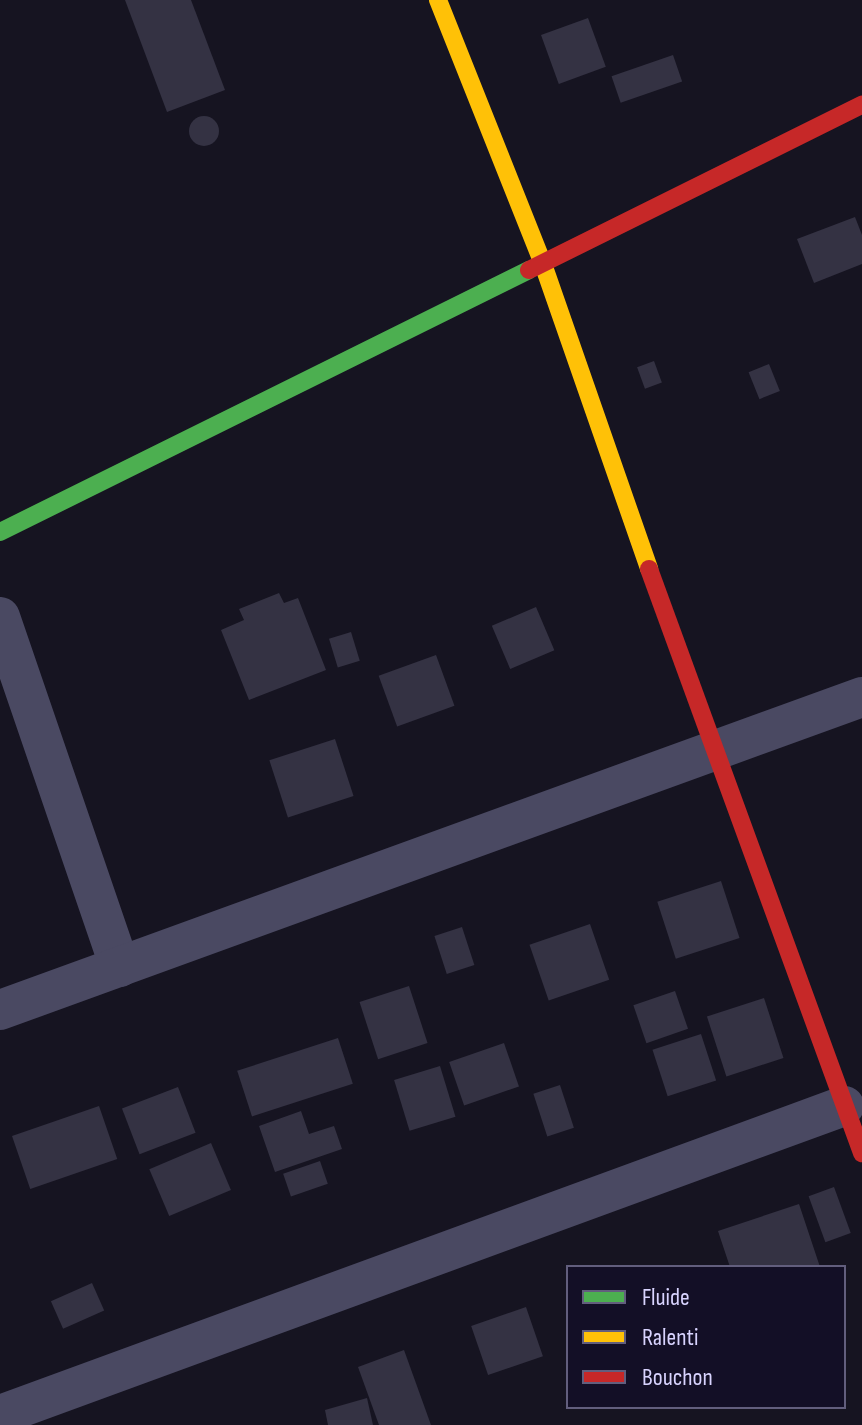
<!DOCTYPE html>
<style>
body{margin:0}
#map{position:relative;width:862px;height:1425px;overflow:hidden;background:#161421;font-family:"Sofia Sans Condensed",sans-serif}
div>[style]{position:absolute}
.building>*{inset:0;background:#343243;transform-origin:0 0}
.round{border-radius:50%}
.street>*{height:40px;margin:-20px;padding:0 20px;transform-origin:20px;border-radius:20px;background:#4a4962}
.fast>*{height:18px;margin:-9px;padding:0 9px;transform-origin:9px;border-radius:9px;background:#4caf50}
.slow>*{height:18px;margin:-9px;padding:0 9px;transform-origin:9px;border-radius:9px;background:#ffc107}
.jam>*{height:18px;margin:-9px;padding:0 9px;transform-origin:9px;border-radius:9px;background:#c62828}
span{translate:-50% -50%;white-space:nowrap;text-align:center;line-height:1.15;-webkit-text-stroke:6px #130f26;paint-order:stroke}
.legend{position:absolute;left:566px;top:1265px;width:280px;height:144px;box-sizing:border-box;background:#130f26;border:2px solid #625e7d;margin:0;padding:10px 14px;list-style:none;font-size:24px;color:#d9d4ff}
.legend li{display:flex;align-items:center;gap:16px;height:40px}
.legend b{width:40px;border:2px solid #625e7d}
</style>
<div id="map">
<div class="building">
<div style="clip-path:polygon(125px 0,191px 0,225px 90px,167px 112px)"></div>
<div style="left:588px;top:18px;width:52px;height:50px;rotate:70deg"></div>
<div style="left:673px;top:55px;width:28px;height:65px;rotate:71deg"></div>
<div class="round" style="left:189px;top:116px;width:30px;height:30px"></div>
<div style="clip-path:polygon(855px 217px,862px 235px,862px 264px,814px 283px,797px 239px)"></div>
<div style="left:654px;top:361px;width:23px;height:18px;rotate:70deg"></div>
<div style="left:769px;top:364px;width:29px;height:22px;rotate:68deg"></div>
<div style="clip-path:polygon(279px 593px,284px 603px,298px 598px,326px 670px,249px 700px,221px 630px,244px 620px,239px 609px)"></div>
<div style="left:536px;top:607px;width:47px;height:48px;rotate:67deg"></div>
<div style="left:351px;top:632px;width:30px;height:23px;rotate:73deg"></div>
<div style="left:436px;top:655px;width:54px;height:61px;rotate:70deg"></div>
<div style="left:335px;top:739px;width:60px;height:69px;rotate:72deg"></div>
<div style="left:721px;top:881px;width:60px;height:67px;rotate:72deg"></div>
<div style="left:590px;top:924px;width:59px;height:64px;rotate:71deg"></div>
<div style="left:462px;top:927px;width:40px;height:29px;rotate:72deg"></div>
<div style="left:409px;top:986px;width:60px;height:52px;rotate:72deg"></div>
<div style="left:675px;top:991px;width:40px;height:44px;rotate:71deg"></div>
<div style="left:764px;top:998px;width:63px;height:60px;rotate:72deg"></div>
<div style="left:701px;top:1034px;width:49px;height:51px;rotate:72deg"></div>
<div style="left:338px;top:1038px;width:48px;height:106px;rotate:72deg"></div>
<div style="left:504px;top:1043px;width:46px;height:58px;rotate:71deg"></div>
<div style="left:440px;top:1066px;width:53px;height:48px;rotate:73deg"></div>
<div style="left:560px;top:1085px;width:45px;height:28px;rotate:72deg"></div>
<div style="left:178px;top:1087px;width:49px;height:60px;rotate:69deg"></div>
<div style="left:99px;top:1106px;width:56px;height:92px;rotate:71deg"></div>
<div style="clip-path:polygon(301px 1111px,309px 1134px,334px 1126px,342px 1149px,275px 1172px,259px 1126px)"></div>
<div style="left:211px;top:1143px;width:51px;height:67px;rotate:67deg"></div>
<div style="left:320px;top:1161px;width:24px;height:39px;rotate:71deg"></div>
<div style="left:834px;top:1187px;width:49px;height:27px;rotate:70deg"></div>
<div style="clip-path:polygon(799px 1204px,820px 1267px,730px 1267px,718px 1231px)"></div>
<div style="left:92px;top:1283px;width:30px;height:45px;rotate:66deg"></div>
<div style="left:526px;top:1307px;width:52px;height:58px;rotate:71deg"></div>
<div style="clip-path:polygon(404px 1350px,431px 1425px,379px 1425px,358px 1367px)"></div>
<div style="clip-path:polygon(367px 1398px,373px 1425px,328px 1425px,325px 1410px)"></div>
</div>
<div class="street">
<div style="left:0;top:617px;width:370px;rotate:71.1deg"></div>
<div style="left:0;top:1010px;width:917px;rotate:-19.96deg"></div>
<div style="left:0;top:1415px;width:899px;rotate:-20.11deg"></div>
</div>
<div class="fast">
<div style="left:0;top:532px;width:590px;rotate:-26.35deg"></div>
</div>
<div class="slow">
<div style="left:438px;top:0;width:284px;rotate:68.3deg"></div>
<div style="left:543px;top:264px;width:323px;rotate:70.8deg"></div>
</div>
<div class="jam">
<div style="left:529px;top:270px;width:372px;rotate:-26.4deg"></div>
<div style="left:649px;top:569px;width:622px;rotate:69.96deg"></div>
</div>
<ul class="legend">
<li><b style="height:10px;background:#4caf50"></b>Fluide</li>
<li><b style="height:10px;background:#ffc107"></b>Ralenti</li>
<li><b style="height:10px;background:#c62828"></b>Bouchon</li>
</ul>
</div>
